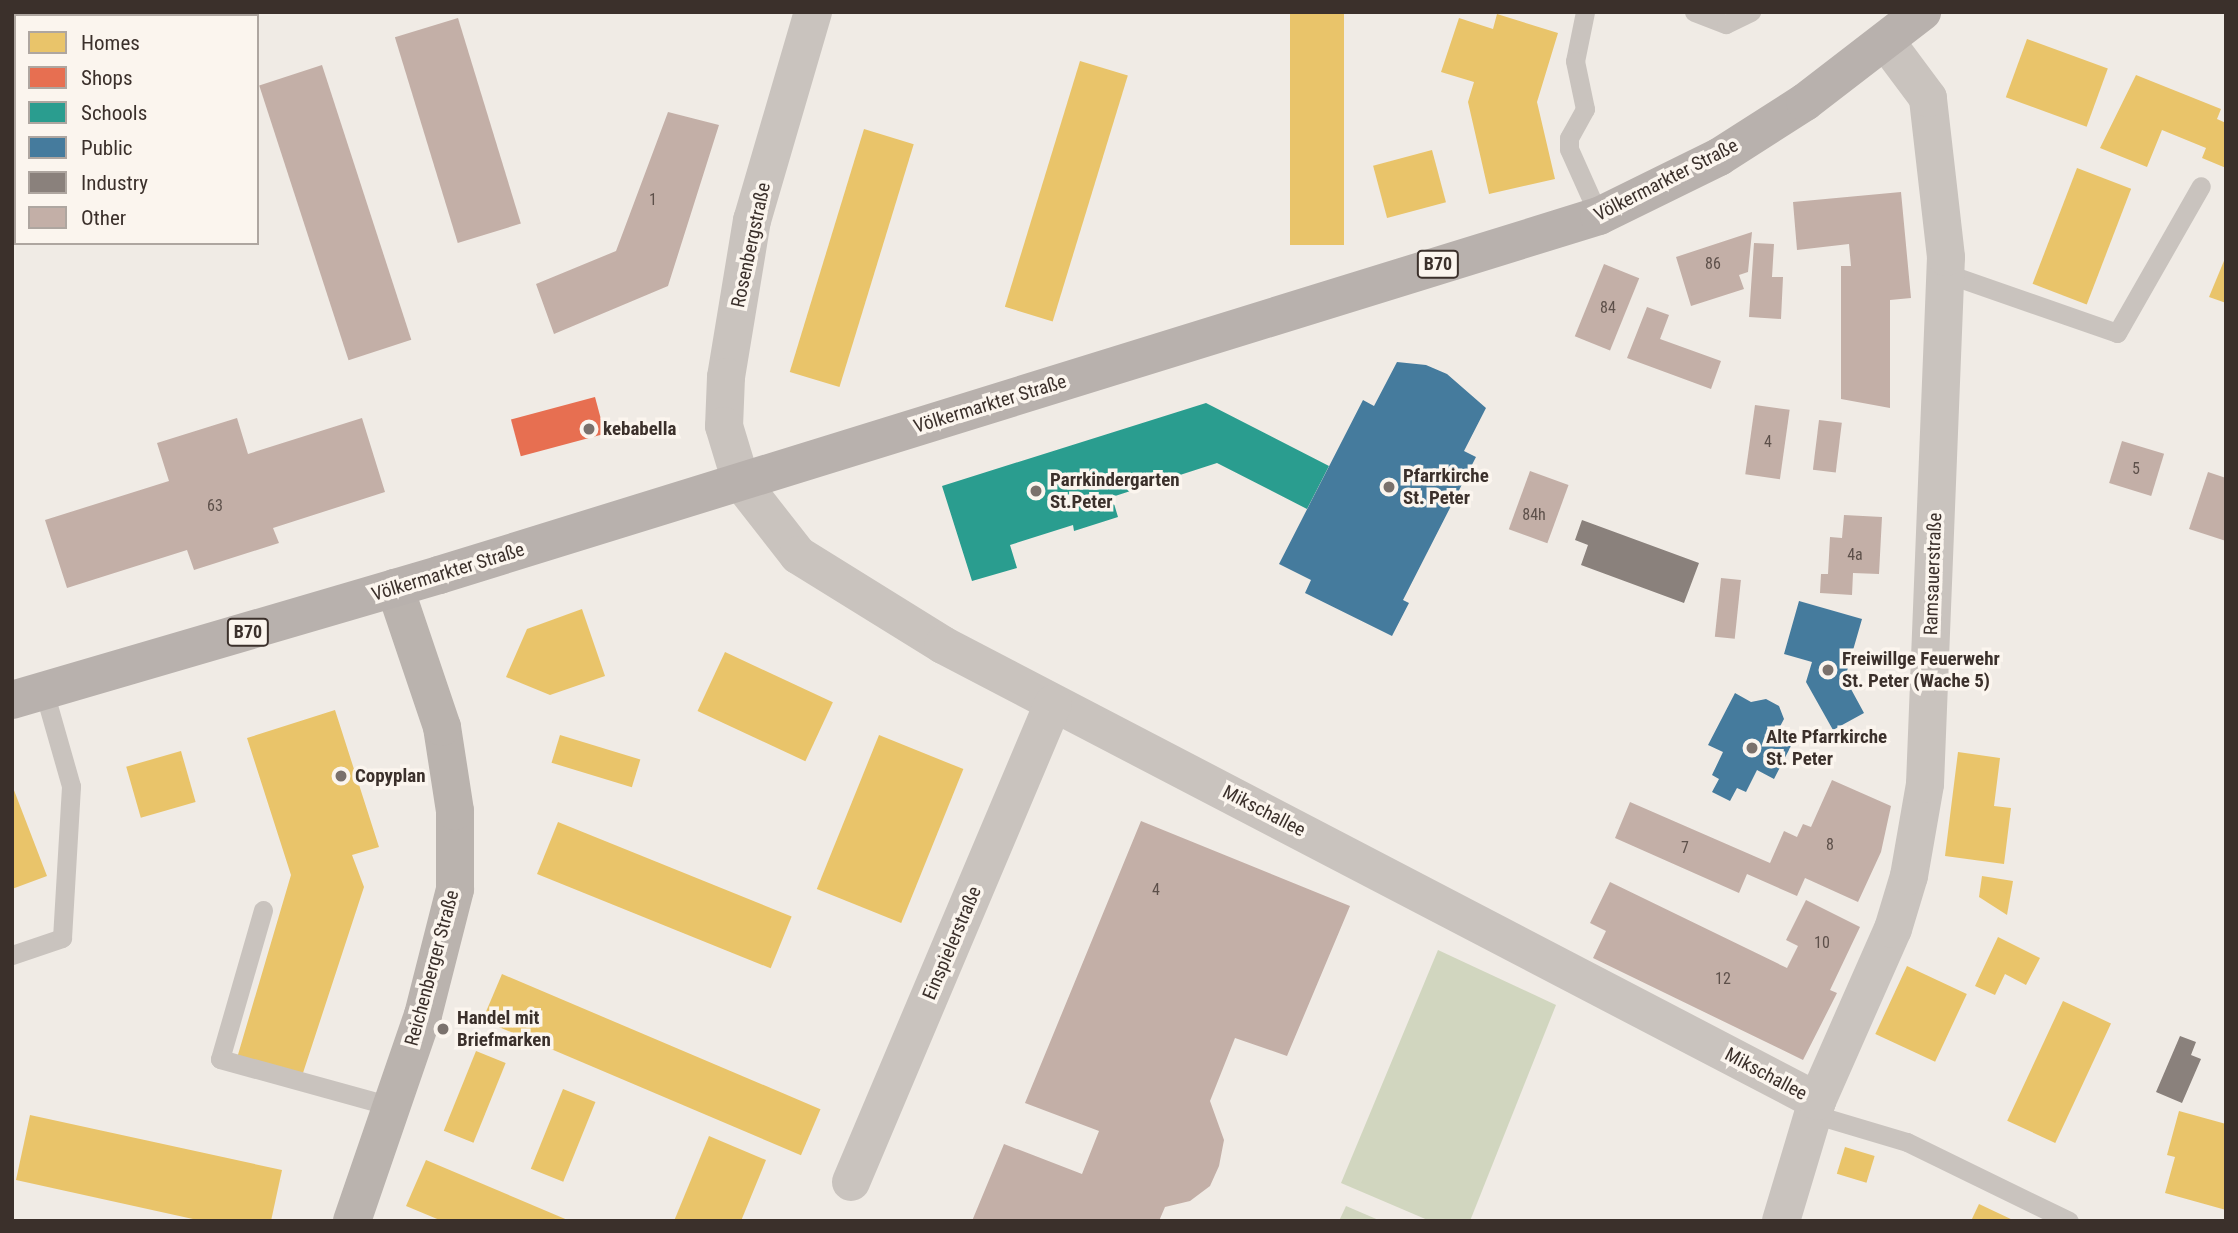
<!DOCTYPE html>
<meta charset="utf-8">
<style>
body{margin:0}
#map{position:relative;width:2238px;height:1233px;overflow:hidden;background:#f0ebe5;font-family:"Roboto Condensed",sans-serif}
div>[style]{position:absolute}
.green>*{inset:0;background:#d1d6bf}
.homes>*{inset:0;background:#e9c46a;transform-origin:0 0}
.shops>*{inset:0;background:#e76f51;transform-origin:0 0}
.schools>*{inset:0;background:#2a9d8f}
.public>*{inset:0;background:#457b9d}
.industry>*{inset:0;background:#8a817c}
.building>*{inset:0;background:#c3afa7;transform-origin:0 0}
.lane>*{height:19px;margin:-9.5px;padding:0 9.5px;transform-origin:9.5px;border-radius:9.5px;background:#c9c3be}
.street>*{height:38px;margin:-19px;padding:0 19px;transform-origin:19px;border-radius:19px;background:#c9c3be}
.secondary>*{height:38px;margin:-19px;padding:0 19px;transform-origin:19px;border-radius:19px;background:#bab3ae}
.primary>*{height:38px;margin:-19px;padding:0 19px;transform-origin:19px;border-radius:19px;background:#b8b1ad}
.dots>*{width:19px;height:19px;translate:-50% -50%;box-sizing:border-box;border:4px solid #fbf5ee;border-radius:50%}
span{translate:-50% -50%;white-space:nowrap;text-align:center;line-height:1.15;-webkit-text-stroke:7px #fbf5ee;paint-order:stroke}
.number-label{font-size:16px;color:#5d504a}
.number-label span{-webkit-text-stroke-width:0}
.shield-label span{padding:2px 5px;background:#fbf5ee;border:2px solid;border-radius:5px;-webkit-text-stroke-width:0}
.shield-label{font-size:18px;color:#3b302b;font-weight:700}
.street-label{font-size:19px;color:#3b302b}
.poi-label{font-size:19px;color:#3b302b;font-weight:700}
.left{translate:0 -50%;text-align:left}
.frame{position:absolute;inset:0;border:14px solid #3b302b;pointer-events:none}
.legend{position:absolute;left:14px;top:14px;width:245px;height:231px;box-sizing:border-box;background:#fbf5ee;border:2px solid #aea6a0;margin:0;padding:9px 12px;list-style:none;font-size:21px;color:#3b302b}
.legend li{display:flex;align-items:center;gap:14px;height:35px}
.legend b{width:35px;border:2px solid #aea6a0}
</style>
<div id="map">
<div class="green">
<div style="clip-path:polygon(1438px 950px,1556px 1005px,1470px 1221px,1430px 1221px,1341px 1183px)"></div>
<div style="clip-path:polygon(1346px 1206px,1381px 1221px,1339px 1221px)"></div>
</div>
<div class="homes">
<div style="left:1290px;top:12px;width:54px;height:233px"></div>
<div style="clip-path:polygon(1497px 14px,1558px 33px,1537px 102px,1555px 179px,1489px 194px,1468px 102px,1474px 82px,1441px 72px,1459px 18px,1493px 29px)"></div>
<div style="left:2027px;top:39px;width:86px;height:62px;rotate:20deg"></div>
<div style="left:1080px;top:61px;width:50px;height:257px;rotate:17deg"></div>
<div style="clip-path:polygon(2136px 75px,2221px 109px,2217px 119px,2226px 123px,2226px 168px,2202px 158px,2206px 148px,2162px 130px,2147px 167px,2100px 148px)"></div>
<div style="left:864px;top:129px;width:52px;height:254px;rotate:17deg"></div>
<div style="left:1432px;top:150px;width:54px;height:61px;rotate:75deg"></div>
<div style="left:2077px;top:168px;width:58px;height:124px;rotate:21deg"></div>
<div style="clip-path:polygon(2226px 256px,2226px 303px,2209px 297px)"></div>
<div style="clip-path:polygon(582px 609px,605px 676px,550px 695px,506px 677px,527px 629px)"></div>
<div style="left:725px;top:652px;width:119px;height:65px;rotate:25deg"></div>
<div style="clip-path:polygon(335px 710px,379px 847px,352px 855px,364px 887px,301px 1079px,237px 1058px,291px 875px,247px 738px)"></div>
<div style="left:560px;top:735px;width:84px;height:29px;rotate:17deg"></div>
<div style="left:879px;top:735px;width:91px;height:166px;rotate:22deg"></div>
<div style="left:181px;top:751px;width:53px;height:57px;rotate:74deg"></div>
<div style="clip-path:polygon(1958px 752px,2000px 758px,1994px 806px,2011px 808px,2004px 864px,1945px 856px)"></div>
<div style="clip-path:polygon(12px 785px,47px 876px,12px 889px)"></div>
<div style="left:558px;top:822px;width:252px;height:56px;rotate:22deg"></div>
<div style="clip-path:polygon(1982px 876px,2013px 881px,2007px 915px,1979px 897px)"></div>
<div style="clip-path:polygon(1998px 937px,2040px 958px,2026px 985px,2005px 974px,1995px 995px,1975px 986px)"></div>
<div style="left:1907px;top:966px;width:66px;height:75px;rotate:25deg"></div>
<div style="left:502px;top:974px;width:346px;height:50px;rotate:23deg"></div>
<div style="left:2063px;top:1001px;width:53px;height:132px;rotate:25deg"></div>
<div style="left:476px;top:1051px;width:32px;height:86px;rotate:22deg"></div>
<div style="left:563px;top:1089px;width:35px;height:86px;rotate:22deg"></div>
<div style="clip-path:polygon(2179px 1111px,2226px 1124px,2226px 1210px,2165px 1193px,2175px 1157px,2167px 1155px)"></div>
<div style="clip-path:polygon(30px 1115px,282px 1170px,271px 1221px,202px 1221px,16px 1180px)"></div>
<div style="clip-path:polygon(709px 1136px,766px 1160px,741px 1221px,674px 1221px)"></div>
<div style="left:1845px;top:1147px;width:31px;height:28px;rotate:17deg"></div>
<div style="clip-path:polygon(426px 1160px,570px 1221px,442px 1221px,406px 1206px)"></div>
<div style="clip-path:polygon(1979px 1204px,2015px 1221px,1971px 1221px)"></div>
</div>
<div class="shops">
<div style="left:595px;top:397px;width:38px;height:87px;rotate:75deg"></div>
</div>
<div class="schools">
<div style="clip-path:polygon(1206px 403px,1329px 466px,1307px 509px,1217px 463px,1112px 497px,1118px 517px,1074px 531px,1073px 525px,1010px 545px,1017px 568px,972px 581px,942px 486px)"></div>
</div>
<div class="public">
<div style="clip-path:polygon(1397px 362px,1426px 365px,1447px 374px,1486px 408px,1464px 451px,1476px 457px,1403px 600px,1409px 603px,1392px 636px,1305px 593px,1311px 580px,1279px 564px,1363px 400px,1374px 406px)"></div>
<div style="clip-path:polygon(1799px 601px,1862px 619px,1845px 678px,1864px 713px,1833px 730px,1806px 682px,1812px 662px,1784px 654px)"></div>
<div style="clip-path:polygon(1735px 693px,1751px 702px,1766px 699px,1779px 706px,1784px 719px,1775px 736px,1792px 744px,1774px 779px,1757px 770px,1746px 792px,1737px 788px,1730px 801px,1712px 792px,1719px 779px,1712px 775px,1723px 752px,1708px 745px)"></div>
</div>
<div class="industry">
<div style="clip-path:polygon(1582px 520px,1699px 563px,1684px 603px,1581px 565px,1588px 545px,1575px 540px)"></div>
<div style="clip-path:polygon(2180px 1036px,2196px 1042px,2191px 1055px,2201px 1059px,2182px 1103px,2156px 1092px)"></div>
</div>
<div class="building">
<div style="clip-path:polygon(147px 12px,194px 12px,194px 13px,148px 16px)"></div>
<div style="left:458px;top:18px;width:215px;height:66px;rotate:73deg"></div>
<div style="left:322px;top:65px;width:289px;height:66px;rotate:72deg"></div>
<div style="clip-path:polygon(668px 112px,719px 125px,668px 286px,554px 334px,536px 284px,616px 251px)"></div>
<div style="clip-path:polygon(1901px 192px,1911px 298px,1890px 300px,1890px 408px,1841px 399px,1841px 266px,1851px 266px,1849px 244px,1797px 250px,1793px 202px)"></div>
<div style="clip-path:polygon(1752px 232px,1748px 272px,1739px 275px,1744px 289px,1691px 306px,1676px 257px)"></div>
<div style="clip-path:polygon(1754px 243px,1774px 244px,1772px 277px,1783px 277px,1781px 319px,1749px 317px)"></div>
<div style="left:1604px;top:264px;width:38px;height:78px;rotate:22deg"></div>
<div style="clip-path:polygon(1647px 307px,1669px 315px,1660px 339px,1721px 361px,1711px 389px,1627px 358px)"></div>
<div style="left:1755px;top:405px;width:35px;height:70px;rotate:8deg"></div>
<div style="clip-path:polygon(237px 418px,248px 454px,362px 418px,385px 492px,273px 528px,279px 543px,194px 570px,187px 550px,67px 588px,45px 520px,169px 481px,157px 443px)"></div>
<div style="left:1819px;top:420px;width:23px;height:50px;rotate:7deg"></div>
<div style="left:2122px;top:441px;width:44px;height:44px;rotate:17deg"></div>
<div style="left:1530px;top:471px;width:41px;height:62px;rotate:20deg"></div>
<div style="clip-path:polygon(2208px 472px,2226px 478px,2226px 541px,2189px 529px)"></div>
<div style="clip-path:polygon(1844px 515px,1882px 517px,1879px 574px,1853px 573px,1852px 595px,1820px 593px,1821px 574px,1828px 574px,1830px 537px,1842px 538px)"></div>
<div style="left:1721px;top:578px;width:20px;height:59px;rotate:6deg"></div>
<div style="clip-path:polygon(1832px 780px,1891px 806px,1881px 852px,1858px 902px,1805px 878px,1797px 896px,1747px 874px,1739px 893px,1615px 838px,1630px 802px,1770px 863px,1784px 831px,1797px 837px,1803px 824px,1811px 827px)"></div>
<div style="clip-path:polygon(1141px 821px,1350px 906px,1287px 1056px,1235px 1038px,1210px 1101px,1224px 1140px,1219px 1166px,1210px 1186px,1190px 1201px,1165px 1207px,1159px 1221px,972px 1221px,1004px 1144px,1082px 1174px,1099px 1131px,1025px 1103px)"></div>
<div style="clip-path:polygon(1610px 882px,1787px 968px,1798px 946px,1786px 940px,1806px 900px,1860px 927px,1830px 990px,1837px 993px,1803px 1060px,1593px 958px,1606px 931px,1590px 923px)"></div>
</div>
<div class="lane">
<div style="left:1585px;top:12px;width:50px;rotate:101.5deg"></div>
<div style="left:1575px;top:61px;width:49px;rotate:78.2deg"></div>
<div style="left:1585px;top:109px;width:33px;rotate:119deg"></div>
<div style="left:1569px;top:138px;width:11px;rotate:90deg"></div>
<div style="left:1569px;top:149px;width:73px;rotate:65.9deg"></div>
<div style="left:1694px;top:12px;width:34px;rotate:21deg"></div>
<div style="left:1726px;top:24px;width:28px;rotate:-26deg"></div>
<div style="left:1945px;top:273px;width:182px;rotate:19.2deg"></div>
<div style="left:2117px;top:333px;width:169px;rotate:-60.3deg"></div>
<div style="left:263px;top:910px;width:155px;rotate:106.1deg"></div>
<div style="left:220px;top:1059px;width:177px;rotate:15.4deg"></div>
<div style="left:12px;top:955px;width:53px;rotate:-18.8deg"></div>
<div style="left:62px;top:938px;width:152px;rotate:-86.6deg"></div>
<div style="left:71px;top:786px;width:99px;rotate:-105.9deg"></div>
<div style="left:1813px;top:1114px;width:98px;rotate:16.6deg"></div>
<div style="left:1907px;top:1142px;width:180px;rotate:26deg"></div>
</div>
<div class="street">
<div style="left:813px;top:12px;width:217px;rotate:106.3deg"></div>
<div style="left:752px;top:220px;width:159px;rotate:99.4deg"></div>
<div style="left:726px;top:377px;width:49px;rotate:92.3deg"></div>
<div style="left:724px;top:426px;width:59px;rotate:73.1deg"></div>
<div style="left:741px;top:482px;width:93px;rotate:52deg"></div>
<div style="left:798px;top:555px;width:171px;rotate:31.8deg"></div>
<div style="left:943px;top:645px;width:986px;rotate:27.55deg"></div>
<div style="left:851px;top:1182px;width:519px;rotate:-67.09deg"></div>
<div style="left:1781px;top:1221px;width:125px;rotate:-73.3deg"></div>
<div style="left:1817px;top:1101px;width:188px;rotate:-66.2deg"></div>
<div style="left:1893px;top:929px;width:55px;rotate:-73.2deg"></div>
<div style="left:1909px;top:876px;width:93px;rotate:-80.1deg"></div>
<div style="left:1925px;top:784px;width:527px;rotate:-87.72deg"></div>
<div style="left:1946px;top:257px;width:160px;rotate:-96.5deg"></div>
<div style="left:1928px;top:98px;width:69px;rotate:-126.7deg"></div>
</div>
<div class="secondary">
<div style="left:352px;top:1221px;width:218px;rotate:-71deg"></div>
<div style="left:423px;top:1015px;width:130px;rotate:-75.7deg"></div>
<div style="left:455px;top:889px;width:78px;rotate:-90deg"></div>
<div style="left:455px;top:811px;width:85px;rotate:-98.8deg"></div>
<div style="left:442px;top:727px;width:147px;rotate:-108.7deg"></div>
</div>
<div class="primary">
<div style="left:12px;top:700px;width:445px;rotate:-16.3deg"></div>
<div style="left:439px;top:575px;width:1214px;rotate:-17.2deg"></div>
<div style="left:1599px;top:216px;width:134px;rotate:-26.2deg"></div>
<div style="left:1719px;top:157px;width:102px;rotate:-32.6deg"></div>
<div style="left:1805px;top:102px;width:148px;rotate:-37.6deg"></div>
</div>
<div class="dots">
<div style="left:589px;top:429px;background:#7a716c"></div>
<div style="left:1389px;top:487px;background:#7a716c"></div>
<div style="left:1036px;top:491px;background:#7a716c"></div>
<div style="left:1828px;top:670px;background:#7a716c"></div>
<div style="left:1752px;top:748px;background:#7a716c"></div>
<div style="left:341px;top:776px;background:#7a716c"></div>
<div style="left:443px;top:1029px;background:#7a716c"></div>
</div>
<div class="number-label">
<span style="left:653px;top:200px">1</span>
<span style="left:1713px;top:264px">86</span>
<span style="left:1608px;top:308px">84</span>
<span style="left:1768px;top:442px">4</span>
<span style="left:2136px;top:469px">5</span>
<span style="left:215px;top:506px">63</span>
<span style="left:1534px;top:515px">84h</span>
<span style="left:1855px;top:555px">4a</span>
<span style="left:1830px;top:845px">8</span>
<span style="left:1685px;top:848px">7</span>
<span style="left:1156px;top:890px">4</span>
<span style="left:1822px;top:943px">10</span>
<span style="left:1723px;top:979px">12</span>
</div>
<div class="shield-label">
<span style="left:1438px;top:264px">B70</span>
<span style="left:248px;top:632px">B70</span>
</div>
<div class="street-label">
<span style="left:1666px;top:180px;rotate:-27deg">Völkermarkter Straße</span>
<span style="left:751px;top:245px;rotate:-78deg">Rosenbergstraße</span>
<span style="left:990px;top:404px;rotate:-17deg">Völkermarkter Straße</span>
<span style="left:448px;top:572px;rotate:-17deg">Völkermarkter Straße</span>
<span style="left:1933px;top:574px;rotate:-88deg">Ramsauerstraße</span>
<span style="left:1264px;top:811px;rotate:27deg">Mikschallee</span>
<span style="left:952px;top:943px;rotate:-67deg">Einspielerstraße</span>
<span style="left:432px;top:968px;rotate:-75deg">Reichenberger Straße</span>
<span style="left:1766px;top:1074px;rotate:28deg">Mikschallee</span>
</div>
<div class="poi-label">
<span class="left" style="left:603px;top:429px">kebabella</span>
<span class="left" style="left:1403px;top:487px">Pfarrkirche<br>St. Peter</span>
<span class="left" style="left:1050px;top:491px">Parrkindergarten<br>St.Peter</span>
<span class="left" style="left:1842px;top:670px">Freiwillge Feuerwehr<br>St. Peter (Wache 5)</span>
<span class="left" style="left:1766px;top:748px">Alte Pfarrkirche<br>St. Peter</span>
<span class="left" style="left:355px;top:776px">Copyplan</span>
<span class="left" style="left:457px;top:1029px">Handel mit<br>Briefmarken</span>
</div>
<div class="frame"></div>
<ul class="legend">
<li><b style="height:19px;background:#e9c46a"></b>Homes</li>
<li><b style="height:19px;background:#e76f51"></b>Shops</li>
<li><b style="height:19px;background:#2a9d8f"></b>Schools</li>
<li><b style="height:19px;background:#457b9d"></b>Public</li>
<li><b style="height:19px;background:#8a817c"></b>Industry</li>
<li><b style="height:19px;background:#c3afa7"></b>Other</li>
</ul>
</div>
